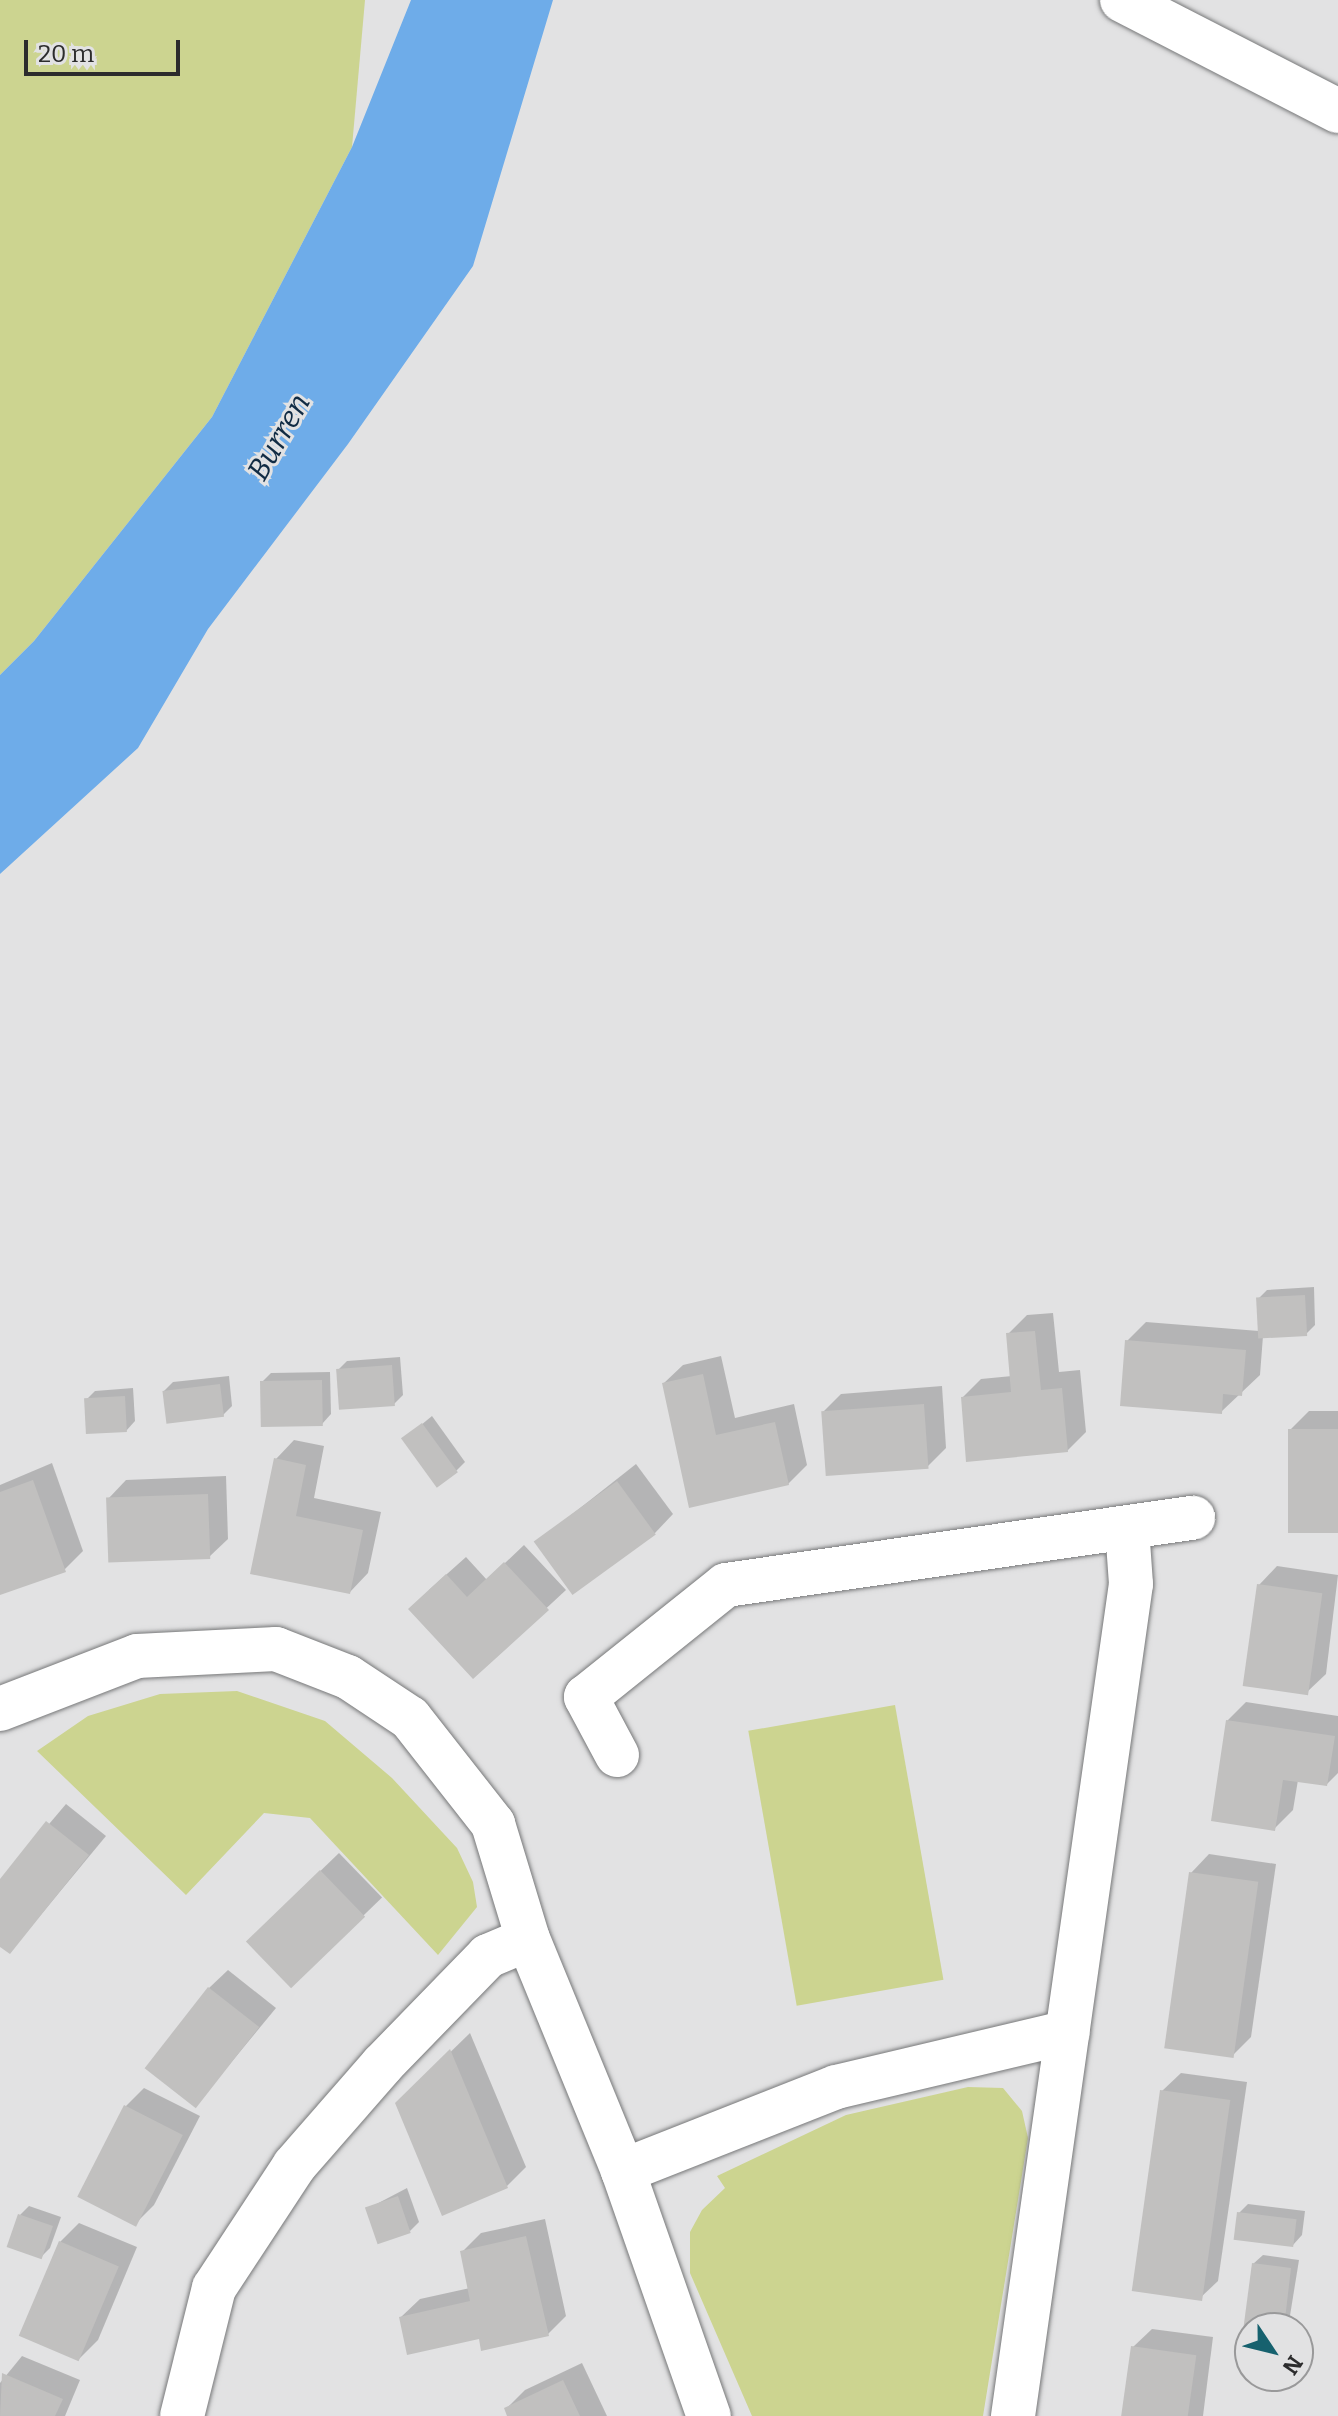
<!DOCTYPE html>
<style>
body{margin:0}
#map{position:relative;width:1338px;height:2416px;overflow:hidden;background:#e2e2e3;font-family:Bitter,serif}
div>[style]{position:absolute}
.green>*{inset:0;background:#ccd490;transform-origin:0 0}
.water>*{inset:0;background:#6eace9}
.shadow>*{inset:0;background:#0003;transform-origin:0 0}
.building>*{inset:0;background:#c1c0bf;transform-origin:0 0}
.roads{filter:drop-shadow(0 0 2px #777879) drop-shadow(0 0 2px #777879)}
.minor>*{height:44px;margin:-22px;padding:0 22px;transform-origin:22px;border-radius:22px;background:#fff}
span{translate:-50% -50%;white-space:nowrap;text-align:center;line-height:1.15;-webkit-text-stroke:6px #e2e2e3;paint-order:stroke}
.water-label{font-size:30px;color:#102b44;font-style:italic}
.north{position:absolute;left:1234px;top:2312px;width:80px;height:80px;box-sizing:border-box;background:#e2e2e3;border:2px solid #99999a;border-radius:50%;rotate:125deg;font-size:22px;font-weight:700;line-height:32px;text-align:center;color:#2c2c2d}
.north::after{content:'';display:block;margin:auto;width:28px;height:36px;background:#16616e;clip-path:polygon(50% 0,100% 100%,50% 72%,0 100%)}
.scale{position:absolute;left:24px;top:40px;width:156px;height:36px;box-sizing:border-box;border:4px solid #2c2c2d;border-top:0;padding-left:10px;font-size:24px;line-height:28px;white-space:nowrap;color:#2c2c2d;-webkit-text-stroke:6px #e2e2e3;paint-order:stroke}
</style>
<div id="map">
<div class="green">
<div style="clip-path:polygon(0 0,365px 0,352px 147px,212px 417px,34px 641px,0 675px)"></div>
<div style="clip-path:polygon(237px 1691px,325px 1721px,392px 1778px,457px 1848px,473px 1882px,477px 1907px,438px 1955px,310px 1818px,264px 1813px,186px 1895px,37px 1751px,88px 1716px,160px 1694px)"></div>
<div style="left:895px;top:1705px;width:279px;height:149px;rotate:80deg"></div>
<div style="clip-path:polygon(968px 2087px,1003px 2088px,1022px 2111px,1028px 2138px,983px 2416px,752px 2416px,690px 2273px,690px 2232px,702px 2210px,725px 2188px,717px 2176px,846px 2115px)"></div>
</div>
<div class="water">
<div style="clip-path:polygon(411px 0,553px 0,473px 266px,348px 444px,208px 629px,138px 748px,0 874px,0 675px,34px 641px,212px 417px,352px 147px)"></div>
</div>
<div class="shadow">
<div style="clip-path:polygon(1314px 1287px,1315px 1325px,1306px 1334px,1263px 1336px,1260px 1375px,1222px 1411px,1127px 1341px,1146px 1322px,1259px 1331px,1258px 1299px,1267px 1290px)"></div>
<div style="clip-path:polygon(1053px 1313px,1059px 1372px,1080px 1370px,1086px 1432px,1067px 1451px,963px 1397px,981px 1379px,1012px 1376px,1008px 1334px,1027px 1315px)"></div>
<div style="clip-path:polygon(721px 1356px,735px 1418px,794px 1404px,807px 1465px,788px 1484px,691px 1506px,664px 1383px,683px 1365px)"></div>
<div style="clip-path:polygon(400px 1357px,403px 1395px,394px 1404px,338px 1370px,347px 1361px)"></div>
<div style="clip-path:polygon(330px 1372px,331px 1414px,322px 1424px,262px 1382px,271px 1373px)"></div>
<div style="clip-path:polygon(229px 1376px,232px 1406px,223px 1415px,164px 1391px,173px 1382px)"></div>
<div style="clip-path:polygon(942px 1386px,946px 1448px,927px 1467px,823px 1412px,841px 1394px)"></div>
<div style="clip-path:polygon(133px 1388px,135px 1421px,126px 1431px,86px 1400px,95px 1391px)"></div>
<div style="clip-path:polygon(1309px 1411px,1338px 1411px,1338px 1530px,1290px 1430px)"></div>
<div style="clip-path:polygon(432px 1416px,465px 1462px,456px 1471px,404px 1439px)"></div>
<div style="clip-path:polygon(294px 1440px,324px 1446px,314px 1498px,381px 1512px,368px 1573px,350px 1592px,252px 1572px,276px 1459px)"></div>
<div style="clip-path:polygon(52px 1463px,83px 1551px,64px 1570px,0 1593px,0 1485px)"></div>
<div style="clip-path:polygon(636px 1464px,673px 1514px,655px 1533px,537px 1542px)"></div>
<div style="clip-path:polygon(226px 1476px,228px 1539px,209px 1557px,108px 1499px,126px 1480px)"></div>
<div style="clip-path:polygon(524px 1545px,566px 1590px,473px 1676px,429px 1590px,466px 1557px,487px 1580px)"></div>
<div style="clip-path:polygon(1277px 1566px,1338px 1575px,1326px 1674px,1307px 1692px,1259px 1585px)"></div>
<div style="clip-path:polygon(1246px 1702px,1338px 1716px,1338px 1773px,1327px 1784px,1298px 1780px,1293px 1810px,1274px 1829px,1227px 1721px)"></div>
<div style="clip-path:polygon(66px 1804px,106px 1836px,10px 1952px,0 1944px,0 1882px)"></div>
<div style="left:339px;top:1853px;width:62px;height:127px;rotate:46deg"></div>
<div style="clip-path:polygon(1209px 1854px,1276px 1864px,1251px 2037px,1232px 2056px,1191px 1873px)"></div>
<div style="clip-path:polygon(228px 1970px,276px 2008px,196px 2105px,209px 1988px)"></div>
<div style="clip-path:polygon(470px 2033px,526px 2167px,507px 2186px,443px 2213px,397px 2104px)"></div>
<div style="clip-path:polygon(1181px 2073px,1247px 2082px,1218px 2281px,1199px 2299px,1162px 2091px)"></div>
<div style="clip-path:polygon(144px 2088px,200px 2116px,154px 2205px,135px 2224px,125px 2107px)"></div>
<div style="clip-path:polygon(407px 2188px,419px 2222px,410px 2231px,367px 2209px)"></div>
<div style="clip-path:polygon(1248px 2204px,1305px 2211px,1302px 2235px,1293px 2245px,1239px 2213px)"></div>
<div style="clip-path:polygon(29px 2206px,61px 2217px,50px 2248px,41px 2257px,20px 2215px)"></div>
<div style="clip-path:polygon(545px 2219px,566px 2316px,548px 2334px,481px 2336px,401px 2317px,420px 2299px,470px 2288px,462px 2252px,481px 2233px)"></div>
<div style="clip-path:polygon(79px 2223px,137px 2247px,98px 2340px,79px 2359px,60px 2242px)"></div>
<div style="clip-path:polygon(1263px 2255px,1299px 2260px,1288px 2328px,1250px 2328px,1253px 2264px)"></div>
<div style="clip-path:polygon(1152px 2329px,1213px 2337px,1203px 2416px,1124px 2416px,1133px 2347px)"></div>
<div style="clip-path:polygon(22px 2356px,80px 2380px,65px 2416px,0 2416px,0 2383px)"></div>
<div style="clip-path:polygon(582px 2363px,607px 2416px,510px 2416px,506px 2409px,525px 2390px)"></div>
</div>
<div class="building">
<div style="left:1305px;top:1295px;width:41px;height:49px;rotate:87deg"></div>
<div style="clip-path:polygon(1035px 1331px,1041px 1390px,1062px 1388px,1068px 1452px,966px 1462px,961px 1397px,1011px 1392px,1006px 1333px)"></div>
<div style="clip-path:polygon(1125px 1340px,1246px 1350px,1242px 1396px,1223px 1394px,1222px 1414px,1120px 1406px)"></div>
<div style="left:392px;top:1365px;width:41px;height:56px;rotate:86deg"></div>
<div style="clip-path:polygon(703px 1374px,716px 1435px,775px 1422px,789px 1485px,689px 1508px,662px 1383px)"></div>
<div style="left:322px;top:1380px;width:46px;height:62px;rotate:89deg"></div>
<div style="left:220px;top:1384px;width:33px;height:58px;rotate:83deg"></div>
<div style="left:125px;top:1396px;width:36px;height:41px;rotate:87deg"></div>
<div style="left:924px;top:1404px;width:65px;height:103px;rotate:86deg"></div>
<div style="left:422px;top:1423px;width:61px;height:26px;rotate:54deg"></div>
<div style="left:1288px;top:1429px;width:50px;height:104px"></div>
<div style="clip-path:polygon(274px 1458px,306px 1465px,296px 1516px,363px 1530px,350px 1594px,250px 1574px)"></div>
<div style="clip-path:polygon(33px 1480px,66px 1572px,0 1595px,0 1492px)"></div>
<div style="left:617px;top:1481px;width:66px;height:103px;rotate:54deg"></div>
<div style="left:208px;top:1494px;width:65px;height:102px;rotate:88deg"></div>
<div style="clip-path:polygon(504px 1562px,549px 1610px,473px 1679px,408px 1609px,446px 1574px,467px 1597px)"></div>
<div style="left:1257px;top:1584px;width:66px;height:103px;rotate:8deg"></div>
<div style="clip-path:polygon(1226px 1720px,1335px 1736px,1327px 1786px,1283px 1780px,1275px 1831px,1211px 1821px)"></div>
<div style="clip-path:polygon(46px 1821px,89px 1855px,10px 1954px,0 1947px,0 1879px)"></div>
<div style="left:320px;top:1870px;width:65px;height:103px;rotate:46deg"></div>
<div style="left:1189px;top:1872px;width:70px;height:178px;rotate:8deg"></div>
<div style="left:208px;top:1987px;width:65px;height:103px;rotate:38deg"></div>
<div style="clip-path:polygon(450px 2049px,508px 2188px,442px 2216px,395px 2103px)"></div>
<div style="left:1160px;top:2090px;width:71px;height:203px;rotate:8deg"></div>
<div style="left:124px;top:2105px;width:66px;height:103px;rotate:27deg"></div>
<div style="left:398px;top:2196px;width:39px;height:35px;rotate:71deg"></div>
<div style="left:1237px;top:2212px;width:60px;height:28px;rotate:7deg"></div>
<div style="left:18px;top:2214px;width:37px;height:35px;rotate:19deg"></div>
<div style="clip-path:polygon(526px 2236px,549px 2336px,481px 2351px,479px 2339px,407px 2355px,399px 2317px,470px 2301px,460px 2251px)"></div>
<div style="left:59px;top:2241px;width:65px;height:103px;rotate:23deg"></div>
<div style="clip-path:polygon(1252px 2263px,1291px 2268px,1284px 2328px,1243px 2331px)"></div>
<div style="left:1131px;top:2346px;width:66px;height:71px;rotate:8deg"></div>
<div style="clip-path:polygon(2px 2373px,63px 2399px,55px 2416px,0 2416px)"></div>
<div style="clip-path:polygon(563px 2380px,580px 2416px,507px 2416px,504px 2408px)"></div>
</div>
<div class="roads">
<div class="minor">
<div style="left:1122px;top:0;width:243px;rotate:27.2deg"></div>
<div style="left:0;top:1709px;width:147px;rotate:-21.1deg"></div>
<div style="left:137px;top:1656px;width:139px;rotate:-2.9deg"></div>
<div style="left:276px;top:1649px;width:77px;rotate:21.3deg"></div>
<div style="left:348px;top:1677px;width:74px;rotate:33.5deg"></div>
<div style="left:410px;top:1718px;width:135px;rotate:51.9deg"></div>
<div style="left:493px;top:1824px;width:120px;rotate:73.1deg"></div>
<div style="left:528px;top:1939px;width:251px;rotate:67.7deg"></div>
<div style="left:623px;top:2171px;width:260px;rotate:70.7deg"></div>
<div style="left:617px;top:1755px;width:66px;rotate:-118.1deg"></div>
<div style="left:586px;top:1697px;width:179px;rotate:-38.7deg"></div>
<div style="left:726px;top:1585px;width:472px;rotate:-8.2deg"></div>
<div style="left:623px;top:2171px;width:229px;rotate:-21.5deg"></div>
<div style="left:836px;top:2087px;width:238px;rotate:-13.3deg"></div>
<div style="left:182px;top:2416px;width:132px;rotate:-76deg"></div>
<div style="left:214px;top:2288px;width:146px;rotate:-56.7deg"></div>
<div style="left:294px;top:2166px;width:134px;rotate:-48.9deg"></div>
<div style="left:382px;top:2065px;width:152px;rotate:-45.8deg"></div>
<div style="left:488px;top:1956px;width:43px;rotate:-23deg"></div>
<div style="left:1013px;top:2416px;width:840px;rotate:-81.93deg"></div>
<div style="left:1131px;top:1584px;width:56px;rotate:-94.1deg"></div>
</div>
</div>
<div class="water-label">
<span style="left:279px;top:437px;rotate:-60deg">Burren</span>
</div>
<div class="north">N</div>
<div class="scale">20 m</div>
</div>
